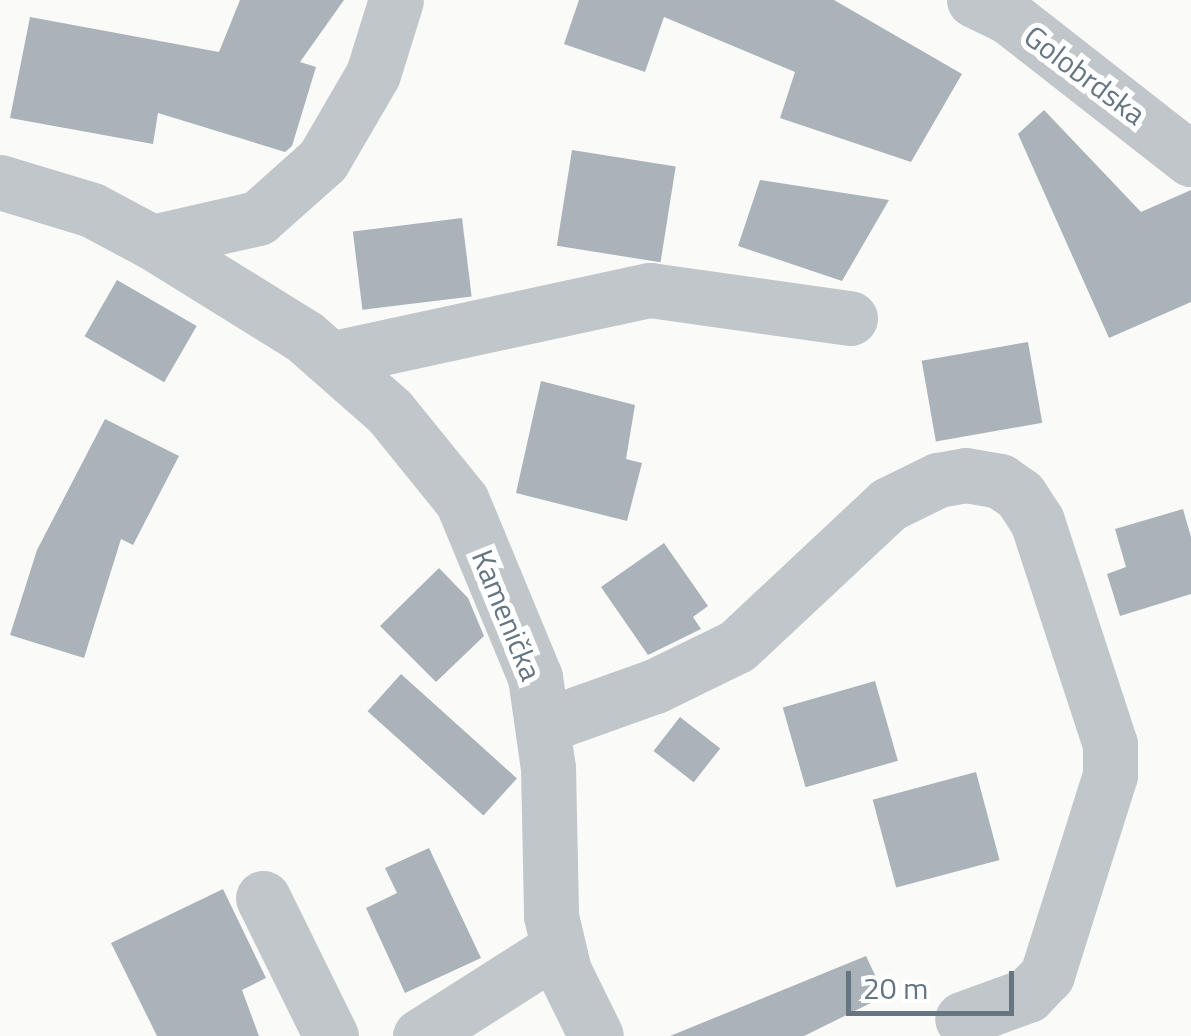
<!DOCTYPE html>
<meta charset="utf-8">
<style>
body{margin:0}
#map{position:relative;width:1191px;height:1036px;overflow:hidden;background:#fafaf8;font-family:"Titillium Web",sans-serif}
div>[style]{position:absolute}
.building>*{inset:0;background:#aab3b9;transform-origin:0 0}
.minor>*{height:55px;margin:-27.5px;padding:0 27.5px;transform-origin:27.5px;border-radius:27.5px;background:#c1c6ca}
span{translate:-50% -50%;white-space:nowrap;text-align:center;line-height:1.15;-webkit-text-stroke:10px #fff;paint-order:stroke}
.street-label{font-size:30px;color:#657682}
.scale{position:absolute;left:846px;top:971px;width:168px;height:45px;box-sizing:border-box;border:5px solid #657682;border-top:0;padding-left:12px;font-size:30px;line-height:35px;white-space:nowrap;color:#657682;-webkit-text-stroke:8px #fff;paint-order:stroke}
</style>
<div id="map">
<div class="building">
<div style="clip-path:polygon(240px 0,344px 0,300px 62px,316px 67px,292px 146px,285px 152px,158px 113px,153px 144px,10px 118px,30px 17px,219px 52px)"></div>
<div style="clip-path:polygon(579px 0,834px 0,962px 74px,911px 162px,780px 118px,795px 72px,664px 17px,645px 72px,564px 44px)"></div>
<div style="clip-path:polygon(1044px 110px,1141px 212px,1191px 190px,1191px 302px,1109px 338px,1018px 134px)"></div>
<div style="left:572px;top:150px;width:105px;height:97px;rotate:9deg"></div>
<div style="clip-path:polygon(760px 180px,889px 200px,842px 281px,738px 246px)"></div>
<div style="left:462px;top:218px;width:79px;height:110px;rotate:83deg"></div>
<div style="left:117px;top:280px;width:92px;height:65px;rotate:30deg"></div>
<div style="left:1028px;top:342px;width:82px;height:108px;rotate:80deg"></div>
<div style="clip-path:polygon(541px 381px,635px 405px,626px 459px,642px 463px,627px 521px,516px 493px)"></div>
<div style="clip-path:polygon(105px 419px,179px 456px,133px 545px,121px 539px,84px 658px,10px 635px,37px 550px)"></div>
<div style="clip-path:polygon(1183px 509px,1191px 537px,1191px 594px,1120px 616px,1107px 574px,1126px 567px,1115px 529px)"></div>
<div style="clip-path:polygon(664px 543px,708px 606px,693px 617px,701px 629px,648px 655px,601px 587px)"></div>
<div style="clip-path:polygon(439px 568px,468px 598px,484px 636px,436px 682px,380px 626px)"></div>
<div style="left:401px;top:674px;width:156px;height:50px;rotate:42deg"></div>
<div style="left:875px;top:681px;width:83px;height:96px;rotate:74deg"></div>
<div style="left:680px;top:717px;width:51px;height:43px;rotate:38deg"></div>
<div style="left:976px;top:772px;width:91px;height:107px;rotate:75deg"></div>
<div style="clip-path:polygon(429px 848px,481px 958px,405px 993px,366px 908px,397px 893px,385px 868px)"></div>
<div style="clip-path:polygon(223px 889px,266px 978px,242px 990px,259px 1036px,157px 1036px,111px 943px)"></div>
<div style="clip-path:polygon(866px 956px,885px 996px,804px 1036px,670px 1036px)"></div>
</div>
<div class="minor">
<div style="left:974px;top:0;width:39px;rotate:26deg"></div>
<div style="left:1009px;top:17px;width:231px;rotate:38deg"></div>
<div style="left:0;top:182px;width:96px;rotate:16.9deg"></div>
<div style="left:92px;top:210px;width:68px;rotate:28.1deg"></div>
<div style="left:152px;top:242px;width:109px;rotate:-12.8deg"></div>
<div style="left:258px;top:218px;width:87px;rotate:-41.7deg"></div>
<div style="left:323px;top:160px;width:99px;rotate:-59.8deg"></div>
<div style="left:373px;top:74px;width:77px;rotate:-72.7deg"></div>
<div style="left:152px;top:242px;width:180px;rotate:31.8deg"></div>
<div style="left:305px;top:337px;width:113px;rotate:41.4deg"></div>
<div style="left:390px;top:412px;width:114px;rotate:51deg"></div>
<div style="left:462px;top:501px;width:191px;rotate:67.5deg"></div>
<div style="left:535px;top:677px;width:92px;rotate:81.9deg"></div>
<div style="left:548px;top:768px;width:148px;rotate:88.8deg"></div>
<div style="left:551px;top:916px;width:57px;rotate:76.7deg"></div>
<div style="left:564px;top:971px;width:72px;rotate:63.8deg"></div>
<div style="left:330px;top:359px;width:327px;rotate:-12.2deg"></div>
<div style="left:650px;top:290px;width:202px;rotate:8deg"></div>
<div style="left:543px;top:726px;width:119px;rotate:-19.7deg"></div>
<div style="left:655px;top:686px;width:91px;rotate:-26deg"></div>
<div style="left:737px;top:646px;width:208px;rotate:-43.1deg"></div>
<div style="left:889px;top:504px;width:55px;rotate:-26.1deg"></div>
<div style="left:938px;top:480px;width:28px;rotate:-10deg"></div>
<div style="left:966px;top:475px;width:35px;rotate:10deg"></div>
<div style="left:1000px;top:481px;width:24px;rotate:35deg"></div>
<div style="left:1020px;top:495px;width:31px;rotate:57deg"></div>
<div style="left:1037px;top:521px;width:235px;rotate:71.9deg"></div>
<div style="left:1110px;top:744px;width:31px;rotate:90deg"></div>
<div style="left:1110px;top:775px;width:210px;rotate:107.5deg"></div>
<div style="left:1047px;top:975px;width:28px;rotate:134deg"></div>
<div style="left:1028px;top:995px;width:70px;rotate:160deg"></div>
<div style="left:263px;top:898px;width:154px;rotate:63.8deg"></div>
<div style="left:420px;top:1036px;width:164px;rotate:-32.5deg"></div>
</div>
<div class="street-label">
<span style="left:1085px;top:75px;rotate:37deg">Golobrdska</span>
<span style="left:507px;top:615px;rotate:68deg">Kamenička</span>
</div>
<div class="scale">20 m</div>
</div>
